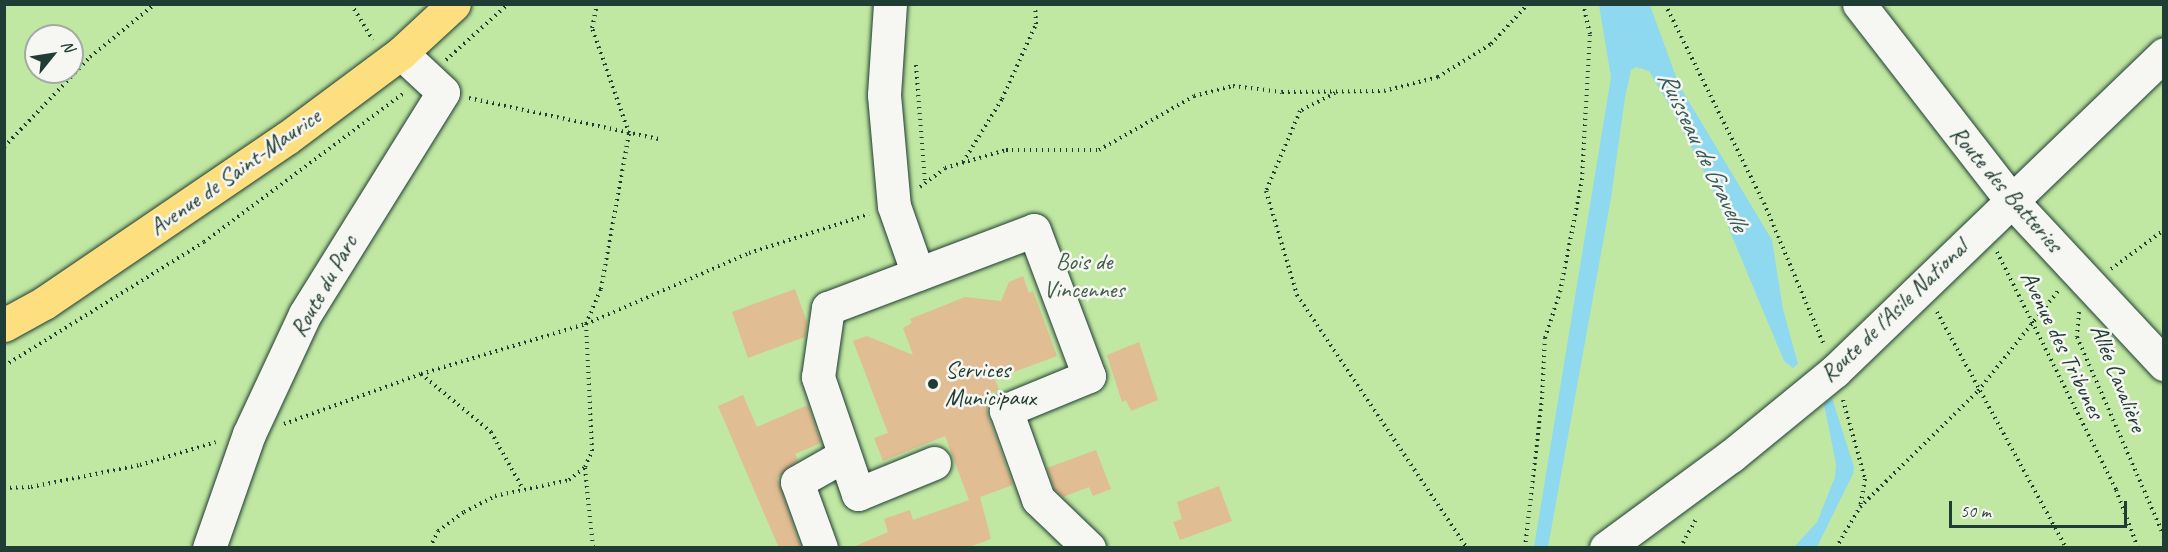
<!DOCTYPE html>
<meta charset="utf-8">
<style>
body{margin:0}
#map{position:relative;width:2168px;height:552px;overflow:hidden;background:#f6f6f2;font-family:Caveat,sans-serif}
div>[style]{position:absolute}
.green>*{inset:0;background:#c1e8a2}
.water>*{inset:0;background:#8ed9ef}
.building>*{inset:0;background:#e0bd92}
.path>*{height:4px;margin-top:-2px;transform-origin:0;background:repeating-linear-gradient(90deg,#1f3d34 0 1.5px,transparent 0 6px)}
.roads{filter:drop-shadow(0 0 2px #1f3d34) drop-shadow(0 0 2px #1f3d34)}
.minor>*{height:33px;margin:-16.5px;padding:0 16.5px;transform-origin:16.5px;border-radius:16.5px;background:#f6f6f2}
.major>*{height:33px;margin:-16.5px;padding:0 16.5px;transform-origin:16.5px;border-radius:16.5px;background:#fedf80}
.dots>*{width:16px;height:16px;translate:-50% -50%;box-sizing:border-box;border:3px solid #f6f6f2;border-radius:50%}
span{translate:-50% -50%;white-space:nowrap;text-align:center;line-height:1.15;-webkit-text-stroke:5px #f6f6f2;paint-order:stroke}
.street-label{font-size:24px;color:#1f3d34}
.park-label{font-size:24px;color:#3f5f4a}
.poi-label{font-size:24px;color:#1f3d34}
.left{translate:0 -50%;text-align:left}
.water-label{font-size:26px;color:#355c59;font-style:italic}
.frame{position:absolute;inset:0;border:6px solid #1f3d34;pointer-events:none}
.north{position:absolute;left:24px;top:24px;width:60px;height:60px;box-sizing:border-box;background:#f6f6f2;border:2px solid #a0aca6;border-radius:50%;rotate:60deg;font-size:16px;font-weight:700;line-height:24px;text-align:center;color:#1f3d34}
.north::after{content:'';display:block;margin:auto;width:21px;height:27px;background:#1f3d34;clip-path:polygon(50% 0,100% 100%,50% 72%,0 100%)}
.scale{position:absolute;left:1949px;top:501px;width:178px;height:27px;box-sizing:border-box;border:3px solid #1f3d34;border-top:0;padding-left:8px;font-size:18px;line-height:21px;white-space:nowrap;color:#1f3d34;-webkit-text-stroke:4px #f6f6f2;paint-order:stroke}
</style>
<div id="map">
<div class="green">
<div style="clip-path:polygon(evenodd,4px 5px,2163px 5px,2163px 547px,5px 547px,4px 5px,36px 36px,72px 36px,72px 72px,36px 72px,36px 36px)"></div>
</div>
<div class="water">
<div style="clip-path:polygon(1599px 5px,1650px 5px,1679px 85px,1772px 240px,1783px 309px,1798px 364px,1793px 368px,1784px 361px,1709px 181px,1673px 112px,1649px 71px,1636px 67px,1631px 70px,1625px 98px,1611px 198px,1548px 547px,1534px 547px,1611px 77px)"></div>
<div style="clip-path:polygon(1832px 398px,1854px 467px,1853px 474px,1817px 547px,1794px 547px,1817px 522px,1835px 477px,1836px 464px,1824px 404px)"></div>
</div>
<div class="building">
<div style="clip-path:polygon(1023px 276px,1029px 293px,1033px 291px,1057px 356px,995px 379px,999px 390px,985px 395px,988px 416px,1013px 485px,980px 497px,991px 539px,967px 548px,851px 548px,888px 532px,884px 519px,910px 510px,913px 520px,969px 500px,945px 436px,883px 461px,874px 438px,888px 433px,853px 341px,867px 336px,913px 355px,903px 328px,912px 323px,910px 319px,965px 297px,1001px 301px,1009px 282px)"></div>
<div style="clip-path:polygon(795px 289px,807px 322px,805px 337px,748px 358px,732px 312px)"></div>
<div style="clip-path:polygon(1139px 342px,1158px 400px,1131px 411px,1126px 400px,1122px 402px,1107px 355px)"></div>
<div style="clip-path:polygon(743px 395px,757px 427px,808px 405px,821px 443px,795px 454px,798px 460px,777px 478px,801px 548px,779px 548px,718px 406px)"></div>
<div style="clip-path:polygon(1096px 450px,1111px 489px,1093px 496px,1089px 487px,1063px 497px,1054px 489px,1047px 468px)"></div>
<div style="clip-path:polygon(1219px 486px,1232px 521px,1180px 540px,1173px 522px,1182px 519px,1177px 502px)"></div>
</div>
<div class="path">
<div style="left:351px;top:4px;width:42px;rotate:58.6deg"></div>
<div style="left:1665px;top:4px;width:222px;rotate:63.6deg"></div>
<div style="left:1764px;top:203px;width:154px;rotate:67.1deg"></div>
<div style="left:446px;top:60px;width:84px;rotate:-42.1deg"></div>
<div style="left:916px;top:65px;width:118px;rotate:85.6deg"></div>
<div style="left:1335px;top:93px;width:39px;rotate:153deg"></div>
<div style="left:1300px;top:111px;width:87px;rotate:113deg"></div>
<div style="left:1266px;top:191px;width:109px;rotate:73.4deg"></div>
<div style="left:1297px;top:295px;width:305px;rotate:56.1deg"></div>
<div style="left:469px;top:98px;width:194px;rotate:12.2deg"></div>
<div style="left:4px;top:147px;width:124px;rotate:-46.3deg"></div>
<div style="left:90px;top:57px;width:84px;rotate:-39.2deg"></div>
<div style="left:963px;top:162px;width:74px;rotate:-58.2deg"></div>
<div style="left:1002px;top:99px;width:82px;rotate:-65.6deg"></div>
<div style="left:1036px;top:24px;width:20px;rotate:-93deg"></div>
<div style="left:920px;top:187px;width:31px;rotate:-37deg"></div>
<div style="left:945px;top:168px;width:64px;rotate:-16.4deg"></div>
<div style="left:1006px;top:150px;width:93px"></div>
<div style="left:1099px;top:150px;width:109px;rotate:-29.6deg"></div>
<div style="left:1194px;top:96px;width:40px;rotate:-14.4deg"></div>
<div style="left:1233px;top:86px;width:49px;rotate:7deg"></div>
<div style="left:1282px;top:92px;width:102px;rotate:-0.6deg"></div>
<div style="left:1384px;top:91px;width:56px;rotate:-14.5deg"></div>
<div style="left:1438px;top:77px;width:62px;rotate:-31.9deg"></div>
<div style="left:1491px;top:44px;width:54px;rotate:-47.2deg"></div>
<div style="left:1997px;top:252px;width:266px;rotate:63.4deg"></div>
<div style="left:2116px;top:490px;width:62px;rotate:69.2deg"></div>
<div style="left:2111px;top:269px;width:66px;rotate:-36.3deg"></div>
<div style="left:1937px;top:312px;width:269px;rotate:61.3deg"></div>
<div style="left:2079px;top:312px;width:25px;rotate:95deg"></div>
<div style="left:2077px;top:337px;width:217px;rotate:66.4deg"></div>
<div style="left:4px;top:366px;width:235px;rotate:-31.8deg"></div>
<div style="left:204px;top:242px;width:251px;rotate:-36.7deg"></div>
<div style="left:421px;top:374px;width:91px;rotate:39.6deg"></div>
<div style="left:491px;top:432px;width:65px;rotate:60.7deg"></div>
<div style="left:1843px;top:400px;width:82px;rotate:74.4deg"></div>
<div style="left:1865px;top:479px;width:28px;rotate:100deg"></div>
<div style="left:284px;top:424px;width:146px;rotate:-20.1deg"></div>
<div style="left:421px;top:374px;width:172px;rotate:-16.9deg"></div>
<div style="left:586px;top:324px;width:178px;rotate:-23.5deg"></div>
<div style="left:749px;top:253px;width:126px;rotate:-18deg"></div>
<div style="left:585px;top:468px;width:80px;rotate:84.3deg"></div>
<div style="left:4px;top:488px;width:27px;rotate:-2deg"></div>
<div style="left:31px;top:487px;width:111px;rotate:-11.4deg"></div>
<div style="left:140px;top:465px;width:79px;rotate:-16.8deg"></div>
<div style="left:430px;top:548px;width:19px;rotate:-65deg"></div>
<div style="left:438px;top:531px;width:32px;rotate:-36deg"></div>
<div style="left:464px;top:512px;width:35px;rotate:-27deg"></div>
<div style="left:495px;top:496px;width:76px;rotate:-12.2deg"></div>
<div style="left:569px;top:480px;width:21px;rotate:-39deg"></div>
<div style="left:585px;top:467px;width:17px;rotate:-66deg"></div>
<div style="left:592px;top:451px;width:127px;rotate:-92.7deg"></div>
<div style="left:586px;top:324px;width:38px;rotate:-67deg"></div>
<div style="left:601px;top:289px;width:158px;rotate:-79.8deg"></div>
<div style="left:629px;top:133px;width:111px;rotate:-109.4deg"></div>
<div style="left:592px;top:28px;width:25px;rotate:-78deg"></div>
<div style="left:1525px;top:548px;width:150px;rotate:-83.5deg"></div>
<div style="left:1542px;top:399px;width:61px;rotate:-87.2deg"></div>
<div style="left:1545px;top:338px;width:48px;rotate:-71.9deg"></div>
<div style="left:1560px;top:292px;width:114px;rotate:-78.9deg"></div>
<div style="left:1582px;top:180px;width:146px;rotate:-86.9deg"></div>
<div style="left:1590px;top:34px;width:31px;rotate:-103deg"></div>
<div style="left:1680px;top:548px;width:35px;rotate:-61deg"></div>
<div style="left:1836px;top:548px;width:48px;rotate:-59.7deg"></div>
<div style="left:1860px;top:507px;width:165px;rotate:-44.5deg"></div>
<div style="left:1978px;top:391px;width:128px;rotate:-51.3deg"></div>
</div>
<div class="roads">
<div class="minor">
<div style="left:890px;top:4px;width:91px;rotate:93.8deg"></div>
<div style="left:884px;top:95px;width:111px;rotate:84.9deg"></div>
<div style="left:894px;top:206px;width:72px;rotate:70.6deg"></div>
<div style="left:1859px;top:4px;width:247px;rotate:52.2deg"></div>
<div style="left:2010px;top:199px;width:226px;rotate:47deg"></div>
<div style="left:934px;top:463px;width:82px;rotate:157.8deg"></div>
<div style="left:858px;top:494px;width:124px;rotate:-108.9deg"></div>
<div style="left:818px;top:377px;width:70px;rotate:-81.8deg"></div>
<div style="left:828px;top:308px;width:220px;rotate:-20.7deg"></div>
<div style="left:1034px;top:230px;width:156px;rotate:69.4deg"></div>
<div style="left:1089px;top:376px;width:90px;rotate:157.7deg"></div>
<div style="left:1006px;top:410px;width:95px;rotate:70.2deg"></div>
<div style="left:1038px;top:499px;width:71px;rotate:43.9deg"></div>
<div style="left:209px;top:548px;width:121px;rotate:-70.7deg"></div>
<div style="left:249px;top:434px;width:132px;rotate:-65deg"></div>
<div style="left:305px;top:314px;width:261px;rotate:-58.1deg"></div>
<div style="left:443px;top:92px;width:57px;rotate:-137.1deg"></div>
<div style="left:821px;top:548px;width:70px;rotate:-110deg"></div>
<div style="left:797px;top:482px;width:53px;rotate:-29.5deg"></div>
<div style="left:1606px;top:548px;width:155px;rotate:-36.4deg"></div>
<div style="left:1731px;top:456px;width:134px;rotate:-39.3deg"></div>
<div style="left:1835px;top:371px;width:457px;rotate:-43.9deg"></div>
</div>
<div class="major">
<div style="left:4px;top:325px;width:46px;rotate:-28.8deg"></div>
<div style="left:44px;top:303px;width:294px;rotate:-34.2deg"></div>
<div style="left:287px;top:138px;width:142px;rotate:-36.7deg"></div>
<div style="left:401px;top:53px;width:72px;rotate:-42.8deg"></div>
</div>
</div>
<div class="dots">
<div style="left:933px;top:384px;background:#1f3d34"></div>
</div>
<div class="street-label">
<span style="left:235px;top:172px;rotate:-35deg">Avenue de Saint-Maurice</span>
<span style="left:2006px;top:189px;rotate:49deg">Route des Batteries</span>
<span style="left:324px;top:286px;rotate:-61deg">Route du Parc</span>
<span style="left:1894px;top:311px;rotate:-44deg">Route de l'Asile National</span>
<span style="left:2062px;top:345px;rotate:64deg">Avenue des Tribunes</span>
<span style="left:2118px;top:378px;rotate:68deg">Allée Cavalière</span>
</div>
<div class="park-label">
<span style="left:1084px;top:276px">Bois de<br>Vincennes</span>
</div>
<div class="poi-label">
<span class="left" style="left:945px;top:384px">Services<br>Municipaux</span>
</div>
<div class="water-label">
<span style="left:1703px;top:151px;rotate:64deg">Ruisseau de Gravelle</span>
</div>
<div class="frame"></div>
<div class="north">N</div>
<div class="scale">50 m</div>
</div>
